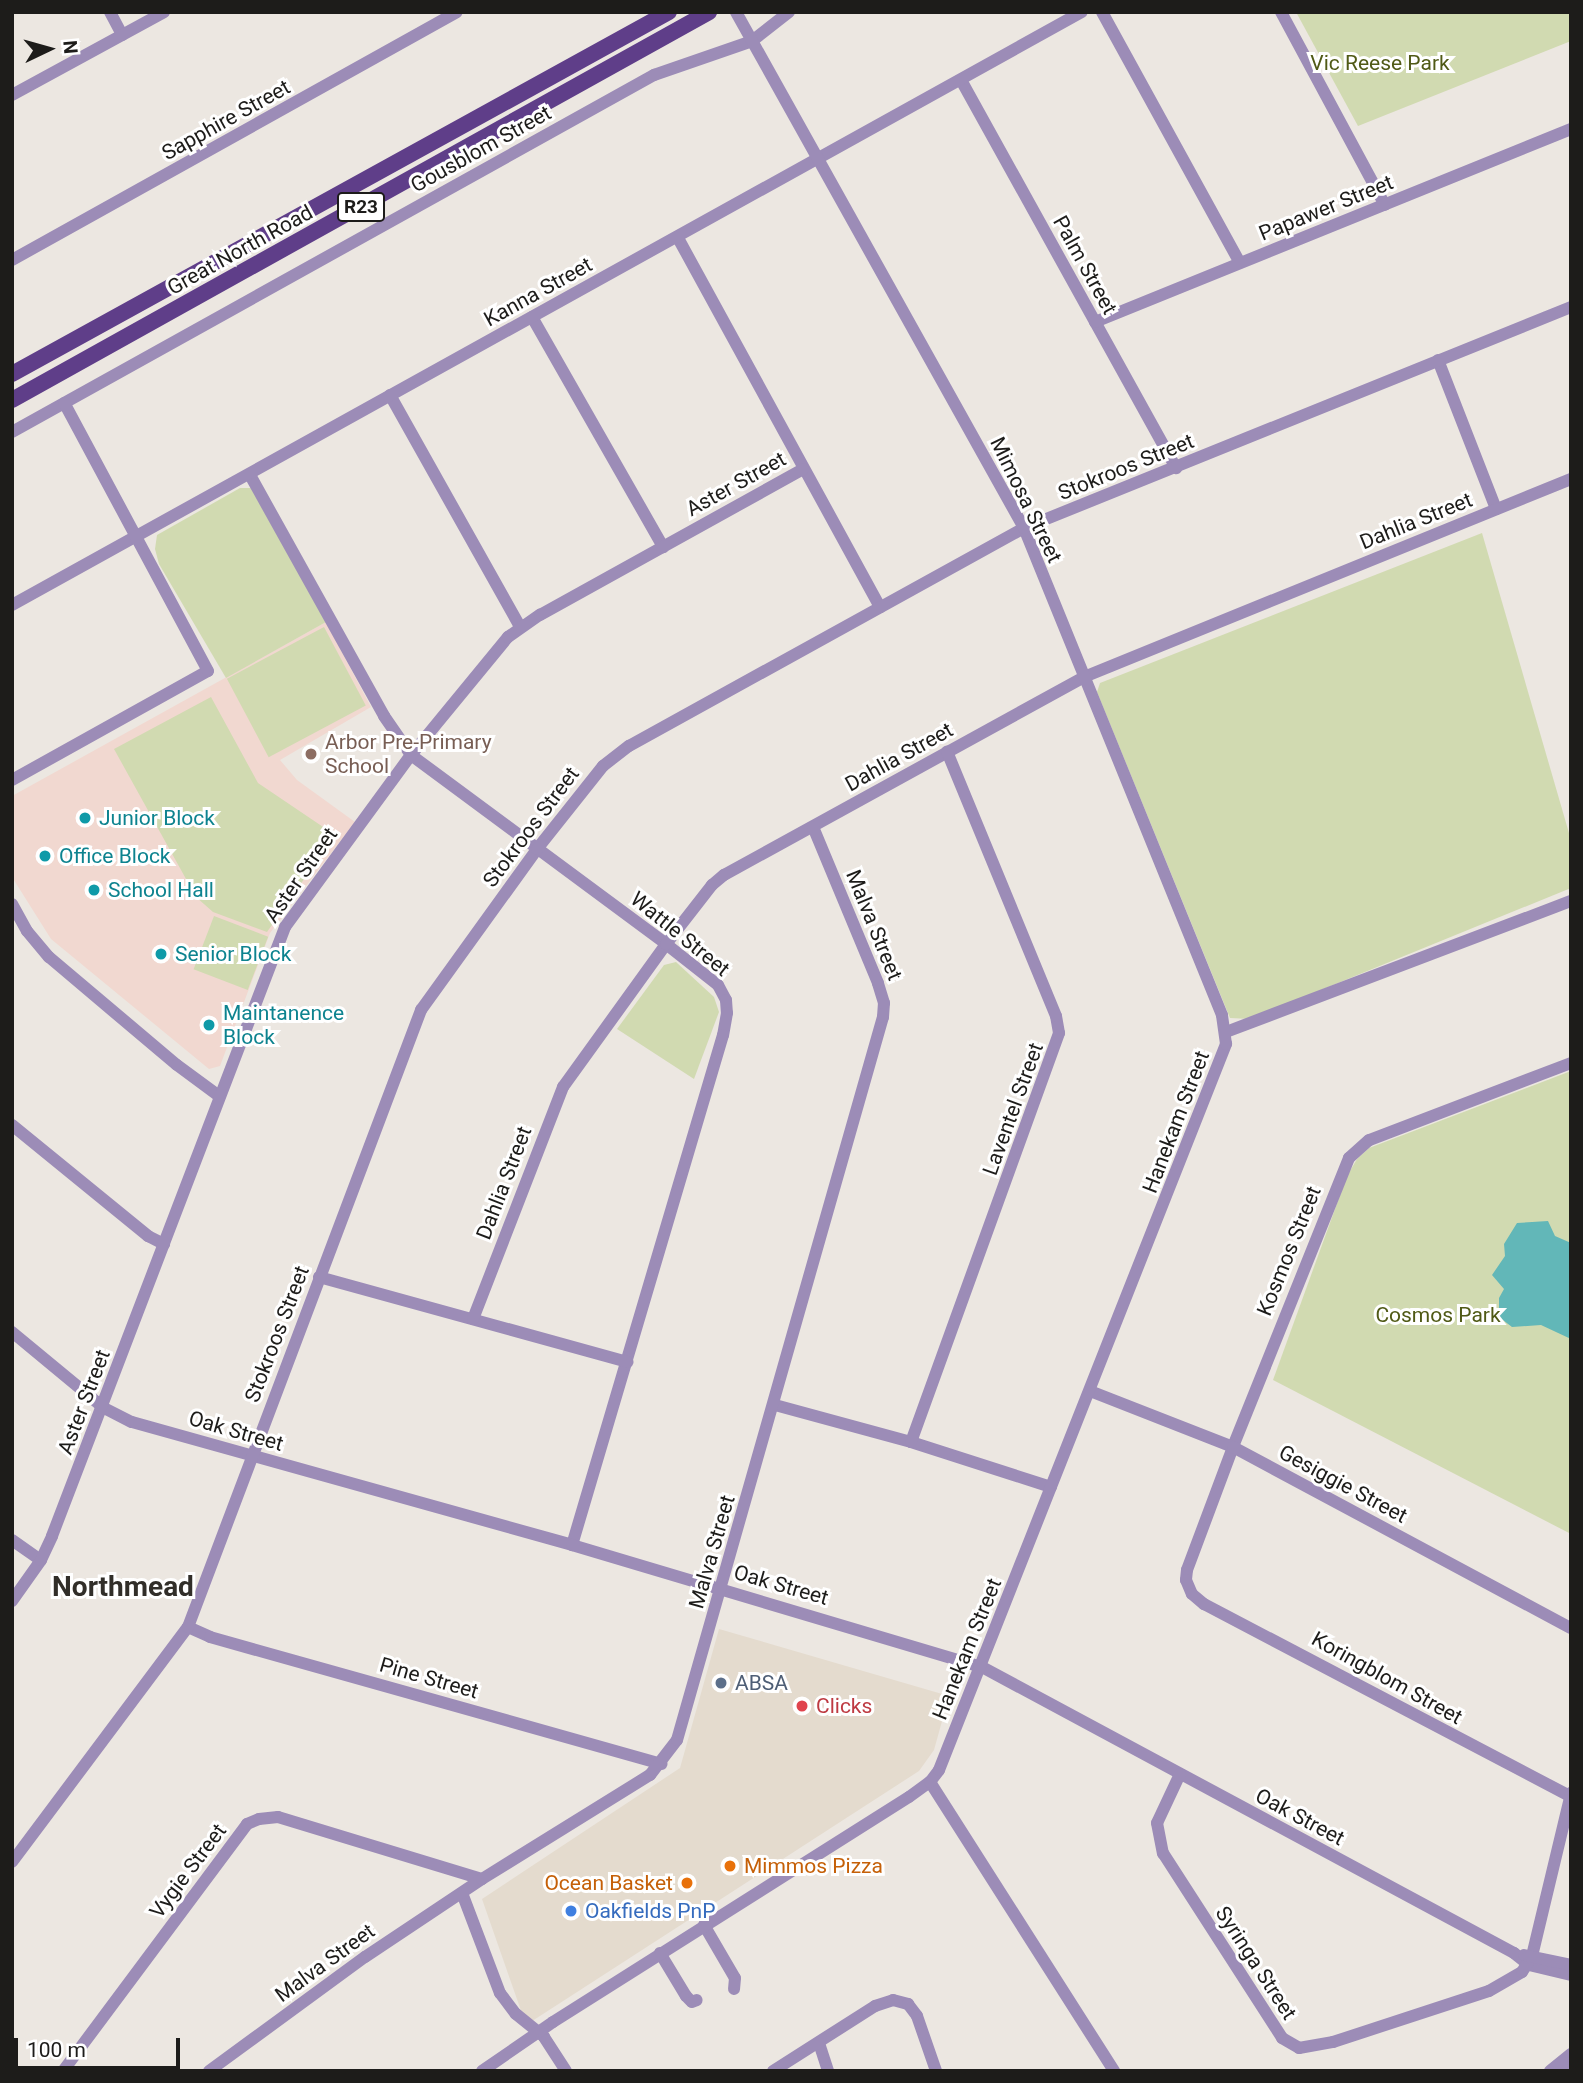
<!DOCTYPE html>
<style>
body{margin:0}
#map{position:relative;width:1583px;height:2083px;overflow:hidden;background:#ece7e1;font-family:Roboto,sans-serif}
div>[style]{position:absolute}
.built>*{inset:0;background:#e4dbce}
.education>*{inset:0;background:#f1d8d0}
.green>*{inset:0;background:#d1dab1;transform-origin:0 0}
.water>*{inset:0;background:#62b7b8}
.minor>*{height:12px;margin:-6px;padding:0 6px;transform-origin:6px;border-radius:6px;background:#9c8cb7}
.major>*{height:16px;margin:-8px;padding:0 8px;transform-origin:8px;border-radius:8px;background:#5f3e89}
.dots>*{width:19px;height:19px;translate:-50% -50%;box-sizing:border-box;border:4px solid #fff;border-radius:50%}
span{translate:-50% -50%;white-space:nowrap;text-align:center;line-height:1.15;-webkit-text-stroke:6px #fff;paint-order:stroke}
.shield-label span{padding:2px 5px;background:#fff;border:2px solid;border-radius:5px;-webkit-text-stroke-width:0}
.shield-label{font-size:19px;color:#1d1c1a;font-weight:700}
.park-label{font-size:21px;color:#505a16}
.street-label{font-size:21px;color:#1d1c1a}
.education-label{font-size:21px;color:#785e54}
.left{translate:0 -50%;text-align:left}
.culture-label{font-size:21px;color:#0d838f}
.service-label{font-size:21px;color:#4e5e75}
.health-label{font-size:21px;color:#be3a42}
.food-label{font-size:21px;color:#c56008}
.right{translate:-100% -50%;text-align:right}
.shop-label{font-size:21px;color:#366cbe}
.district-label{font-size:28px;color:#312e29;font-weight:700}
.frame{position:absolute;inset:0;border:14px solid #1d1c1a;pointer-events:none}
.north{position:absolute;left:14px;top:14px;width:70px;height:70px;-webkit-text-stroke:5px #fff;paint-order:stroke;rotate:85deg;font-size:19px;font-weight:700;line-height:28px;text-align:center;color:#1d1c1a}
.north::after{content:'';display:block;margin:auto;width:24px;height:32px;background:#1d1c1a;clip-path:polygon(50% 0,100% 100%,50% 72%,0 100%)}
.scale{position:absolute;left:14px;top:2038px;width:166px;height:32px;box-sizing:border-box;border:4px solid #1d1c1a;border-top:0;padding-left:9px;font-size:21px;line-height:24px;white-space:nowrap;color:#1d1c1a;-webkit-text-stroke:5px #fff;paint-order:stroke}
</style>
<div id="map">
<div class="built">
<div style="clip-path:polygon(719px 1629px,949px 1696px,934px 1750px,919px 1771px,526px 2025px,482px 1899px,680px 1768px)"></div>
</div>
<div class="education">
<div style="clip-path:polygon(326px 622px,371px 707px,280px 760px,297px 780px,355px 822px,270px 933px,220px 1066px,209px 1069px,51px 939px,12px 877px,12px 796px)"></div>
</div>
<div class="green">
<div style="clip-path:polygon(1296px 12px,1571px 12px,1571px 41px,1358px 126px)"></div>
<div style="clip-path:polygon(240px 488px,251px 488px,326px 622px,226px 678px,159px 564px,155px 549px,157px 535px)"></div>
<div style="clip-path:polygon(1482px 533px,1571px 840px,1571px 888px,1250px 1019px,1230px 1018px,1097px 692px,1100px 683px)"></div>
<div style="left:324px;top:627px;width:89px;height:110px;rotate:62deg"></div>
<div style="clip-path:polygon(211px 697px,258px 783px,335px 835px,267px 932px,213px 912px,196px 897px,114px 749px)"></div>
<div style="left:214px;top:916px;width:58px;height:57px;rotate:21deg"></div>
<div style="clip-path:polygon(676px 962px,714px 997px,719px 1012px,694px 1079px,617px 1029px,664px 965px)"></div>
<div style="clip-path:polygon(1571px 1071px,1571px 1534px,1273px 1380px,1347px 1176px,1357px 1159px,1369px 1148px)"></div>
</div>
<div class="water">
<div style="clip-path:polygon(1548px 1221px,1555px 1236px,1571px 1243px,1571px 1339px,1541px 1325px,1512px 1327px,1499px 1317px,1499px 1298px,1504px 1289px,1492px 1275px,1505px 1256px,1504px 1244px,1517px 1223px)"></div>
</div>
<div class="minor">
<div style="left:110px;top:12px;width:26px;rotate:62deg"></div>
<div style="left:1102px;top:12px;width:286px;rotate:61.2deg"></div>
<div style="left:1281px;top:12px;width:219px;rotate:61.7deg"></div>
<div style="left:961px;top:80px;width:444px;rotate:61deg"></div>
<div style="left:12px;top:95px;width:173px;rotate:-28.6deg"></div>
<div style="left:678px;top:238px;width:421px;rotate:61.3deg"></div>
<div style="left:12px;top:260px;width:509px;rotate:-29.13deg"></div>
<div style="left:532px;top:317px;width:265px;rotate:60.3deg"></div>
<div style="left:1095px;top:322px;width:514px;rotate:-22.07deg"></div>
<div style="left:1438px;top:360px;width:160px;rotate:68.7deg"></div>
<div style="left:390px;top:395px;width:266px;rotate:60.7deg"></div>
<div style="left:12px;top:432px;width:735px;rotate:-29.08deg"></div>
<div style="left:654px;top:75px;width:104px;rotate:-19.1deg"></div>
<div style="left:752px;top:41px;width:47px;rotate:-38.1deg"></div>
<div style="left:250px;top:475px;width:276px;rotate:60.9deg"></div>
<div style="left:384px;top:716px;width:47px;rotate:55.3deg"></div>
<div style="left:411px;top:755px;width:317px;rotate:36.5deg"></div>
<div style="left:666px;top:944px;width:66px;rotate:38.3deg"></div>
<div style="left:718px;top:985px;width:17px;rotate:62deg"></div>
<div style="left:726px;top:1000px;width:13px;rotate:86deg"></div>
<div style="left:727px;top:1013px;width:22px;rotate:100deg"></div>
<div style="left:723px;top:1035px;width:532px;rotate:106.49deg"></div>
<div style="left:12px;top:605px;width:1223px;rotate:-29deg"></div>
<div style="left:12px;top:780px;width:224px;rotate:-29.1deg"></div>
<div style="left:208px;top:671px;width:304px;rotate:-118.2deg"></div>
<div style="left:12px;top:904px;width:31px;rotate:61deg"></div>
<div style="left:27px;top:931px;width:34px;rotate:50deg"></div>
<div style="left:49px;top:957px;width:167px;rotate:40.2deg"></div>
<div style="left:177px;top:1065px;width:52px;rotate:36.4deg"></div>
<div style="left:1226px;top:1032px;width:369px;rotate:-20.8deg"></div>
<div style="left:1571px;top:1063px;width:216px;rotate:159.1deg"></div>
<div style="left:1369px;top:1140px;width:27px;rotate:138deg"></div>
<div style="left:1349px;top:1158px;width:311px;rotate:111.9deg"></div>
<div style="left:1233px;top:1447px;width:131px;rotate:110.5deg"></div>
<div style="left:1187px;top:1570px;width:10px;rotate:96deg"></div>
<div style="left:1186px;top:1580px;width:15px;rotate:67deg"></div>
<div style="left:1192px;top:1594px;width:16px;rotate:40deg"></div>
<div style="left:1204px;top:1604px;width:415px;rotate:27.7deg"></div>
<div style="left:12px;top:1125px;width:176px;rotate:39.2deg"></div>
<div style="left:148px;top:1236px;width:18px;rotate:27deg"></div>
<div style="left:319px;top:1277px;width:320px;rotate:15.4deg"></div>
<div style="left:473px;top:1319px;width:249px;rotate:-68.8deg"></div>
<div style="left:563px;top:1087px;width:176px;rotate:-54.2deg"></div>
<div style="left:666px;top:944px;width:75px;rotate:-52.1deg"></div>
<div style="left:712px;top:885px;width:16px;rotate:-40deg"></div>
<div style="left:724px;top:875px;width:411px;rotate:-28.8deg"></div>
<div style="left:1084px;top:677px;width:526px;rotate:-22.13deg"></div>
<div style="left:12px;top:1332px;width:119px;rotate:39.6deg"></div>
<div style="left:104px;top:1408px;width:31px;rotate:27deg"></div>
<div style="left:132px;top:1422px;width:457px;rotate:15.6deg"></div>
<div style="left:572px;top:1545px;width:428px;rotate:16.6deg"></div>
<div style="left:982px;top:1667px;width:604px;rotate:28.26deg"></div>
<div style="left:1514px;top:1953px;width:19px;rotate:39deg"></div>
<div style="left:1529px;top:1965px;width:43px;rotate:13.4deg"></div>
<div style="left:1090px;top:1391px;width:154px;rotate:21.4deg"></div>
<div style="left:1233px;top:1447px;width:383px;rotate:28.2deg"></div>
<div style="left:775px;top:1405px;width:141px;rotate:15.2deg"></div>
<div style="left:911px;top:1442px;width:147px;rotate:17.8deg"></div>
<div style="left:911px;top:1442px;width:435px;rotate:-70.1deg"></div>
<div style="left:1059px;top:1033px;width:17px;rotate:-100deg"></div>
<div style="left:1056px;top:1016px;width:286px;rotate:-112.4deg"></div>
<div style="left:12px;top:1540px;width:35px;rotate:35deg"></div>
<div style="left:12px;top:1601px;width:50px;rotate:-54.7deg"></div>
<div style="left:41px;top:1560px;width:26px;rotate:-65deg"></div>
<div style="left:52px;top:1536px;width:652px;rotate:-69.06deg"></div>
<div style="left:285px;top:927px;width:213px;rotate:-53.8deg"></div>
<div style="left:411px;top:755px;width:153px;rotate:-50.6deg"></div>
<div style="left:508px;top:637px;width:39px;rotate:-35deg"></div>
<div style="left:540px;top:615px;width:301px;rotate:-29deg"></div>
<div style="left:188px;top:1627px;width:24px;rotate:24deg"></div>
<div style="left:210px;top:1637px;width:469px;rotate:15.7deg"></div>
<div style="left:1180px;top:1774px;width:54px;rotate:115.1deg"></div>
<div style="left:1157px;top:1823px;width:31px;rotate:79deg"></div>
<div style="left:1163px;top:1853px;width:220px;rotate:57.2deg"></div>
<div style="left:1282px;top:2038px;width:20px;rotate:30deg"></div>
<div style="left:1299px;top:2048px;width:35px;rotate:-10deg"></div>
<div style="left:1333px;top:2042px;width:164px;rotate:-18.1deg"></div>
<div style="left:1489px;top:1991px;width:38px;rotate:-30deg"></div>
<div style="left:1522px;top:1972px;width:19px;rotate:-58deg"></div>
<div style="left:1532px;top:1956px;width:168px;rotate:-76.5deg"></div>
<div style="left:930px;top:1782px;width:343px;rotate:57.5deg"></div>
<div style="left:12px;top:1862px;width:294px;rotate:-53.2deg"></div>
<div style="left:188px;top:1627px;width:660px;rotate:-69.31deg"></div>
<div style="left:421px;top:1010px;width:198px;rotate:-54.2deg"></div>
<div style="left:537px;top:849px;width:106px;rotate:-51.5deg"></div>
<div style="left:603px;top:766px;width:33px;rotate:-38deg"></div>
<div style="left:629px;top:746px;width:451px;rotate:-28.9deg"></div>
<div style="left:1024px;top:528px;width:590px;rotate:-22deg"></div>
<div style="left:462px;top:1893px;width:107px;rotate:69.2deg"></div>
<div style="left:500px;top:1993px;width:26px;rotate:53deg"></div>
<div style="left:516px;top:2014px;width:36px;rotate:39deg"></div>
<div style="left:544px;top:2037px;width:40px;rotate:57.1deg"></div>
<div style="left:704px;top:1925px;width:61px;rotate:59.7deg"></div>
<div style="left:735px;top:1978px;width:11px;rotate:95deg"></div>
<div style="left:660px;top:1953px;width:50px;rotate:58.8deg"></div>
<div style="left:686px;top:1996px;width:8px;rotate:45deg"></div>
<div style="left:692px;top:2002px;width:5px;rotate:-22deg"></div>
<div style="left:1524px;top:1955px;width:48px;rotate:12deg"></div>
<div style="left:819px;top:2043px;width:29px;rotate:72deg"></div>
<div style="left:63px;top:2071px;width:308px;rotate:-53.3deg"></div>
<div style="left:247px;top:1824px;width:13px;rotate:-23deg"></div>
<div style="left:259px;top:1819px;width:19px;rotate:-6deg"></div>
<div style="left:278px;top:1817px;width:213px;rotate:16.9deg"></div>
<div style="left:209px;top:2071px;width:193px;rotate:-36.2deg"></div>
<div style="left:365px;top:1957px;width:141px;rotate:-33.7deg"></div>
<div style="left:482px;top:1879px;width:198px;rotate:-31.8deg"></div>
<div style="left:650px;top:1775px;width:44px;rotate:-52.4deg"></div>
<div style="left:677px;top:1740px;width:752px;rotate:-74.1deg"></div>
<div style="left:883px;top:1017px;width:14px;rotate:-86deg"></div>
<div style="left:884px;top:1003px;width:21px;rotate:-107deg"></div>
<div style="left:878px;top:983px;width:169px;rotate:-112.6deg"></div>
<div style="left:482px;top:2071px;width:86px;rotate:-34.6deg"></div>
<div style="left:553px;top:2022px;width:421px;rotate:-32.3deg"></div>
<div style="left:909px;top:1797px;width:26px;rotate:-36deg"></div>
<div style="left:930px;top:1782px;width:15px;rotate:-53deg"></div>
<div style="left:939px;top:1770px;width:781px;rotate:-68.43deg"></div>
<div style="left:1226px;top:1044px;width:29px;rotate:-98deg"></div>
<div style="left:1222px;top:1015px;width:526px;rotate:-112.13deg"></div>
<div style="left:1024px;top:528px;width:591px;rotate:-119.17deg"></div>
<div style="left:773px;top:2071px;width:121px;rotate:-32.5deg"></div>
<div style="left:875px;top:2006px;width:19px;rotate:-18deg"></div>
<div style="left:893px;top:2000px;width:16px;rotate:15deg"></div>
<div style="left:908px;top:2004px;width:15px;rotate:53deg"></div>
<div style="left:917px;top:2016px;width:58px;rotate:70.9deg"></div>
<div style="left:1550px;top:2071px;width:27px;rotate:-39deg"></div>
<div style="left:1566px;top:2071px;width:6px;rotate:-39deg"></div>
</div>
<div class="major">
<div style="left:12px;top:374px;width:750px;rotate:-28.85deg"></div>
<div style="left:12px;top:400px;width:798px;rotate:-29.1deg"></div>
</div>
<div class="dots">
<div style="left:311px;top:754px;background:#8d6e63"></div>
<div style="left:85px;top:818px;background:#0f9aa8"></div>
<div style="left:45px;top:856px;background:#0f9aa8"></div>
<div style="left:94px;top:890px;background:#0f9aa8"></div>
<div style="left:161px;top:954px;background:#0f9aa8"></div>
<div style="left:209px;top:1025px;background:#0f9aa8"></div>
<div style="left:721px;top:1683px;background:#5c6f8a"></div>
<div style="left:802px;top:1706px;background:#e0444e"></div>
<div style="left:730px;top:1866px;background:#e8710a"></div>
<div style="left:687px;top:1883px;background:#e8710a"></div>
<div style="left:571px;top:1911px;background:#3f7fe0"></div>
</div>
<div class="shield-label">
<span style="left:361px;top:207px">R23</span>
</div>
<div class="park-label">
<span style="left:1380px;top:63px">Vic Reese Park</span>
<span style="left:1438px;top:1315px">Cosmos Park</span>
</div>
<div class="street-label">
<span style="left:226px;top:120px;rotate:-29deg">Sapphire Street</span>
<span style="left:481px;top:149px;rotate:-29deg">Gousblom Street</span>
<span style="left:1326px;top:208px;rotate:-22deg">Papawer Street</span>
<span style="left:240px;top:250px;rotate:-29deg">Great North Road</span>
<span style="left:1085px;top:265px;rotate:61deg">Palm Street</span>
<span style="left:538px;top:292px;rotate:-29deg">Kanna Street</span>
<span style="left:1126px;top:467px;rotate:-22deg">Stokroos Street</span>
<span style="left:736px;top:484px;rotate:-29deg">Aster Street</span>
<span style="left:1026px;top:500px;rotate:64deg">Mimosa Street</span>
<span style="left:1416px;top:521px;rotate:-22deg">Dahlia Street</span>
<span style="left:899px;top:757px;rotate:-29deg">Dahlia Street</span>
<span style="left:531px;top:827px;rotate:-53deg">Stokroos Street</span>
<span style="left:301px;top:875px;rotate:-55deg">Aster Street</span>
<span style="left:874px;top:925px;rotate:68deg">Malva Street</span>
<span style="left:680px;top:934px;rotate:39deg">Wattle Street</span>
<span style="left:1013px;top:1109px;rotate:-70deg">Laventel Street</span>
<span style="left:1176px;top:1122px;rotate:-69deg">Hanekam Street</span>
<span style="left:504px;top:1183px;rotate:-69deg">Dahlia Street</span>
<span style="left:1289px;top:1251px;rotate:-68deg">Kosmos Street</span>
<span style="left:277px;top:1334px;rotate:-69deg">Stokroos Street</span>
<span style="left:84px;top:1402px;rotate:-69deg">Aster Street</span>
<span style="left:236px;top:1431px;rotate:16deg">Oak Street</span>
<span style="left:1343px;top:1484px;rotate:28deg">Gesiggie Street</span>
<span style="left:712px;top:1552px;rotate:-74deg">Malva Street</span>
<span style="left:781px;top:1585px;rotate:16deg">Oak Street</span>
<span style="left:967px;top:1649px;rotate:-68deg">Hanekam Street</span>
<span style="left:429px;top:1678px;rotate:16deg">Pine Street</span>
<span style="left:1387px;top:1678px;rotate:29deg">Koringblom Street</span>
<span style="left:1300px;top:1817px;rotate:28deg">Oak Street</span>
<span style="left:188px;top:1871px;rotate:-53deg">Vygie Street</span>
<span style="left:325px;top:1963px;rotate:-36deg">Malva Street</span>
<span style="left:1256px;top:1963px;rotate:57deg">Syringa Street</span>
</div>
<div class="education-label">
<span class="left" style="left:325px;top:754px">Arbor Pre-Primary<br>School</span>
</div>
<div class="culture-label">
<span class="left" style="left:99px;top:818px">Junior Block</span>
<span class="left" style="left:59px;top:856px">Office Block</span>
<span class="left" style="left:108px;top:890px">School Hall</span>
<span class="left" style="left:175px;top:954px">Senior Block</span>
<span class="left" style="left:223px;top:1025px">Maintanence<br>Block</span>
</div>
<div class="service-label">
<span class="left" style="left:735px;top:1683px">ABSA</span>
</div>
<div class="health-label">
<span class="left" style="left:816px;top:1706px">Clicks</span>
</div>
<div class="food-label">
<span class="left" style="left:744px;top:1866px">Mimmos Pizza</span>
<span class="right" style="left:673px;top:1883px">Ocean Basket</span>
</div>
<div class="shop-label">
<span class="left" style="left:585px;top:1911px">Oakfields PnP</span>
</div>
<div class="district-label">
<span style="left:123px;top:1587px">Northmead</span>
</div>
<div class="frame"></div>
<div class="north">N</div>
<div class="scale">100 m</div>
</div>
